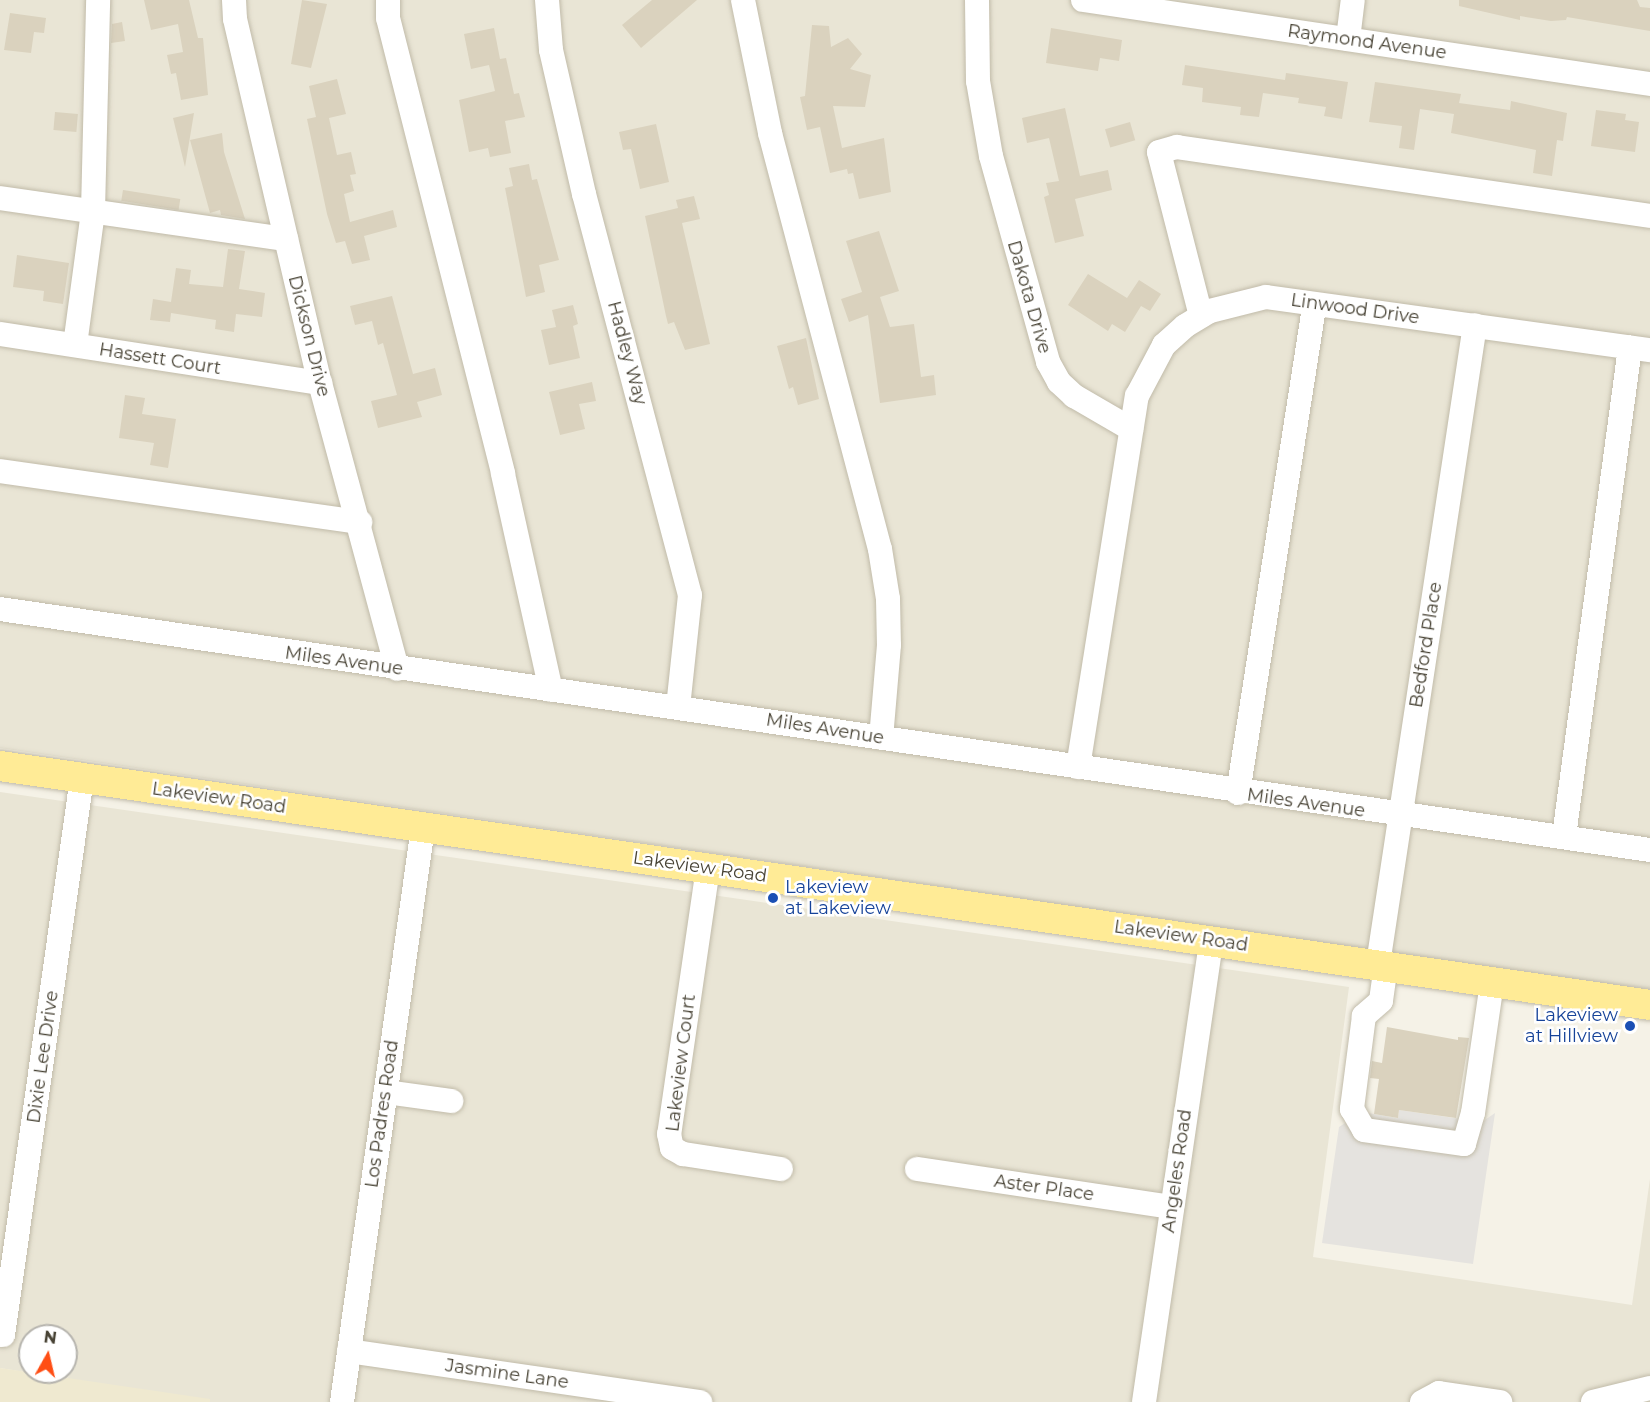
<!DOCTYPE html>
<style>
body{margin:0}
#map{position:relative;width:1650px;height:1402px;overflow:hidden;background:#f5f2e7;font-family:Montserrat,sans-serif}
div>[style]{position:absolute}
.residential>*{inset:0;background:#e9e5d5}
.education>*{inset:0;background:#efe9d0}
.parking>*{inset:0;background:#e5e3df}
.building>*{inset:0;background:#dad2be;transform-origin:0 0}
.roads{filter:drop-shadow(0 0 2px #c1bba9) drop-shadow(0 0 2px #c1bba9)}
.minor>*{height:24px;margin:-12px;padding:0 12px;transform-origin:12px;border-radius:12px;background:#fff}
.major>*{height:30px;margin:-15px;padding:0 15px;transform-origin:15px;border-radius:15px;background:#ffeb96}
.dots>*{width:16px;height:16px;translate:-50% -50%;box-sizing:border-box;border:3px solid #fff;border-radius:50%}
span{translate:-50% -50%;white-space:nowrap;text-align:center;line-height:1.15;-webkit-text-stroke:5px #fff;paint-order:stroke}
.street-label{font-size:18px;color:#484335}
.transit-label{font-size:18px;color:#164399}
.left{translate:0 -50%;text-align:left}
.right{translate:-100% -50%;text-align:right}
.north{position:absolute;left:18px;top:1324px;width:60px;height:60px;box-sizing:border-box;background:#fff;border:2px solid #b6b4ae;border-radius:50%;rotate:8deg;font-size:16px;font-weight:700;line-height:24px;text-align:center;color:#484335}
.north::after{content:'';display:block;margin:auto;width:21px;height:27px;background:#ff4e14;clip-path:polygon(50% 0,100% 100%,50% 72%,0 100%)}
</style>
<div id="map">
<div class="residential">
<div style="clip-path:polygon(0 0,1650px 0,1650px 991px,0 748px)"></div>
<div style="clip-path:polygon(evenodd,0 792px,1349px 987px,1313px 1257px,1632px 1305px,1650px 1179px,1650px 1402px,210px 1402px,0 1368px,0 792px,30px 1336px,66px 1336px,66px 1372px,30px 1372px,30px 1336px)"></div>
</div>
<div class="education">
<div style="clip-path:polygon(0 1368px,210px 1399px,210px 1402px,0 1402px)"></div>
</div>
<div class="parking">
<div style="clip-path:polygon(1399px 1110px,1482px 1122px,1495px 1113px,1473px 1264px,1322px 1243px,1339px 1127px,1362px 1112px,1398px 1118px)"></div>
</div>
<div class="building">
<div style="clip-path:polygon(144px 0,189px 0,198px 38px,203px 38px,208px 95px,181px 100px,176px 73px,171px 74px,167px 55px,183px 52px,178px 24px,151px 30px)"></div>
<div style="clip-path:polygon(302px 0,327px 4px,311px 68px,291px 64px)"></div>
<div style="clip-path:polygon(652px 0,697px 0,641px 48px,622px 25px)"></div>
<div style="clip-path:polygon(1459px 0,1637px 0,1640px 7px,1650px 8px,1650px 31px,1567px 17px,1566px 20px,1551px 21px,1520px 16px,1520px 20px,1459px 6px)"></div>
<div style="clip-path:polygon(10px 13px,46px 18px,44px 33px,34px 32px,31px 53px,4px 50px)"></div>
<div style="clip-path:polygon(122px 22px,125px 41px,111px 43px,112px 24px)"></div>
<div style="clip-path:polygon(812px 25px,829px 26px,831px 47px,848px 38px,862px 54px,850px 69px,871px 75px,865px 107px,833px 106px,842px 148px,884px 138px,891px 192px,859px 199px,853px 173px,848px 174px,847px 169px,830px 173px,820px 127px,807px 130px,800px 97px,805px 96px)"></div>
<div style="clip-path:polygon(494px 28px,500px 59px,506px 58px,514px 94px,519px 93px,525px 117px,505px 121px,511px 153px,490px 157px,488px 148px,469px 152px,459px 100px,495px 91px,489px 65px,471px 69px,464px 34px)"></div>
<div style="clip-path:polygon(1051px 28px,1122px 40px,1119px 61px,1100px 58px,1098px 71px,1046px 63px)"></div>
<div style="clip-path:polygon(1185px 65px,1285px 80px,1286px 73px,1348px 82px,1342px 119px,1324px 116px,1326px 107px,1298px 103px,1299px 98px,1263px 93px,1259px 117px,1240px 115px,1241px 107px,1202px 102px,1203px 88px,1182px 85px)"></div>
<div style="clip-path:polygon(337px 79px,346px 114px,329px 118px,337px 155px,351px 152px,356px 174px,350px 175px,354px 191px,344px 194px,350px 222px,393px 210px,397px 227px,364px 236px,370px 260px,352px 264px,345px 241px,336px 243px,327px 214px,307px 119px,316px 117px,309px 86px)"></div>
<div style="clip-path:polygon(1375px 82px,1461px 94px,1459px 103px,1510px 110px,1511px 101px,1567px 113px,1563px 141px,1557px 140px,1552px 176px,1533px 173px,1536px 150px,1451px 133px,1454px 114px,1420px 109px,1414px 150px,1399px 148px,1402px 126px,1369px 122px)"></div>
<div style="clip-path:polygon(1065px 108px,1080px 176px,1108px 170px,1112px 190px,1075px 199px,1084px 236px,1055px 243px,1044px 197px,1049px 195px,1046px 183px,1059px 181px,1049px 138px,1027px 143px,1022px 118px)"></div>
<div style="clip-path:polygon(1596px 110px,1626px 114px,1625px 120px,1639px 122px,1635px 152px,1591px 146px)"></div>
<div style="left:55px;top:112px;width:23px;height:18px;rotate:5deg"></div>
<div style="clip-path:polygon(194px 113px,185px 167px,173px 118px)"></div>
<div style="left:1130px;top:122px;width:19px;height:26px;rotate:74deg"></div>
<div style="clip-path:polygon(656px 124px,669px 182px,640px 189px,631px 149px,623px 150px,619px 132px)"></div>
<div style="clip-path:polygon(222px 133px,224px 152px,245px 219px,221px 215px,220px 210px,210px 213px,190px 140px)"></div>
<div style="clip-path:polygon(529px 164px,532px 180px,537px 179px,559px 260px,539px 265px,545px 292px,526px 297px,505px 188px,513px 186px,509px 168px)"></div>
<div style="left:123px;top:190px;width:58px;height:11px;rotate:9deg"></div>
<div style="clip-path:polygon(694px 196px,700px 219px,682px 223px,710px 344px,685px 350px,674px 322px,668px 324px,666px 316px,645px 216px,678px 208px,676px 200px)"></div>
<div style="clip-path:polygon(879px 231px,899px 291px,880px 297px,890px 327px,914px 324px,921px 377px,934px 375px,936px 395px,880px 403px,868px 315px,849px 322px,841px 299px,862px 292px,846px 241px)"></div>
<div style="clip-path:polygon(228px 249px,245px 251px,239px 289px,265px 293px,262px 317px,236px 314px,234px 332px,215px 329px,216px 320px,171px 313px,170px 322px,150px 320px,153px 299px,171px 302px,176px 268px,191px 270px,189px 284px,223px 287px)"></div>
<div style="clip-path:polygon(17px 255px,69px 263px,63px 304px,43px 301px,44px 291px,13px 287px)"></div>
<div style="clip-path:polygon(1088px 274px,1127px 298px,1139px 280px,1161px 294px,1150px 311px,1141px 306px,1125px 332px,1112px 324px,1108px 331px,1068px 305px)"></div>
<div style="clip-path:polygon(392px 296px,413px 374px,435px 368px,442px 395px,417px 402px,422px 417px,378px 428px,371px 401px,397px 395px,383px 343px,378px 345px,372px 321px,355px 325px,350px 306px)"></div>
<div style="clip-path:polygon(573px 305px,578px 324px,573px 326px,580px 358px,549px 365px,541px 330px,556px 327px,552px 310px)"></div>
<div style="clip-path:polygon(806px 338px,819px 399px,798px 405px,793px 387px,789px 389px,777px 346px)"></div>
<div style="clip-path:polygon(592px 382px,596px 401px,579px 404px,585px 429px,560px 435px,549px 392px)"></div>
<div style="clip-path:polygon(125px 395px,145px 398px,142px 414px,176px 419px,168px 468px,150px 465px,154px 443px,119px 438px)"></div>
<div style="clip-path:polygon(1387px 1027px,1458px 1040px,1458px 1037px,1469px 1038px,1456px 1118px,1399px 1110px,1398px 1118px,1374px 1114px,1379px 1079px,1370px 1078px,1372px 1061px,1382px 1063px)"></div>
</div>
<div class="roads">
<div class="minor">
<div style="left:234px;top:0;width:19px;rotate:87deg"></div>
<div style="left:235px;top:19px;width:374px;rotate:76.9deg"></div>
<div style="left:320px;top:383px;width:296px;rotate:74.9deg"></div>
<div style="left:388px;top:0;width:18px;rotate:90deg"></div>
<div style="left:388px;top:18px;width:470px;rotate:75.8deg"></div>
<div style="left:503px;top:474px;width:221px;rotate:77.5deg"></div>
<div style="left:547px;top:0;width:50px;rotate:85.4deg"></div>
<div style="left:551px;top:50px;width:148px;rotate:77.1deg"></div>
<div style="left:584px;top:194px;width:415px;rotate:75.2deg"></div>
<div style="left:690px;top:595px;width:113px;rotate:96.1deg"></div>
<div style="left:743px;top:0;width:136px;rotate:78.5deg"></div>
<div style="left:770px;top:133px;width:430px;rotate:75.2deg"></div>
<div style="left:880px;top:549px;width:51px;rotate:80.9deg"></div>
<div style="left:888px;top:599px;width:46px;rotate:88.8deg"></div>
<div style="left:889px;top:645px;width:93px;rotate:94.9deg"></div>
<div style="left:977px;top:0;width:81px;rotate:89.3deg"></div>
<div style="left:978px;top:81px;width:76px;rotate:80.2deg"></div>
<div style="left:991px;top:156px;width:214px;rotate:74.5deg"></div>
<div style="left:1048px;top:362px;width:23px;rotate:61deg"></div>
<div style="left:1059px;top:382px;width:21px;rotate:43deg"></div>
<div style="left:1074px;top:396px;width:66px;rotate:30.1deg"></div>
<div style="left:1083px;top:0;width:573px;rotate:8.43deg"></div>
<div style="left:1348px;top:39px;width:39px;rotate:-83deg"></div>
<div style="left:0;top:198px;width:289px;rotate:8.2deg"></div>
<div style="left:1201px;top:316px;width:169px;rotate:-104.4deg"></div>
<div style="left:1159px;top:152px;width:19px;rotate:-16deg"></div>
<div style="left:1177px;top:147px;width:478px;rotate:8.3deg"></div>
<div style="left:0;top:334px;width:324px;rotate:8.7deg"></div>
<div style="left:75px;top:345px;width:135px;rotate:-82.3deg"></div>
<div style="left:93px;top:211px;width:211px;rotate:-88.6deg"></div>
<div style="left:0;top:471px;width:364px;rotate:8.1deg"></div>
<div style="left:0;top:609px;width:1668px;rotate:8.31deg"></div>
<div style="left:1078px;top:767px;width:376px;rotate:-81deg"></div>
<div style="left:1137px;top:396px;width:58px;rotate:-62.1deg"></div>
<div style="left:1164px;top:345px;width:28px;rotate:-42deg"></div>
<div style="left:1185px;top:326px;width:29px;rotate:-31deg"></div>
<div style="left:1210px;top:311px;width:58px;rotate:-14deg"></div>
<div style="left:1266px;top:297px;width:388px;rotate:7.9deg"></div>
<div style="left:1238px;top:793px;width:494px;rotate:-81.1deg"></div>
<div style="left:1564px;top:836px;width:493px;rotate:-82.3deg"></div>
<div style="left:708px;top:868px;width:269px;rotate:98.3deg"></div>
<div style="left:669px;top:1134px;width:14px;rotate:78deg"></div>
<div style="left:672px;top:1148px;width:13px;rotate:29deg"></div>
<div style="left:683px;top:1154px;width:99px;rotate:8.7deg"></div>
<div style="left:1378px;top:964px;width:646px;rotate:-81.37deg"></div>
<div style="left:1386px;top:965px;width:36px;rotate:98deg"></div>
<div style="left:1381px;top:1001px;width:23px;rotate:139deg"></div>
<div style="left:1364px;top:1016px;width:94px;rotate:97.4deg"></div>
<div style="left:1352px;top:1109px;width:24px;rotate:60deg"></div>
<div style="left:1364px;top:1130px;width:101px;rotate:8deg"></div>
<div style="left:1464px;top:1144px;width:32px;rotate:-74deg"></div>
<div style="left:1473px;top:1113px;width:132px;rotate:-81.7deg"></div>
<div style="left:386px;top:1092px;width:66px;rotate:7.9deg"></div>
<div style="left:917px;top:1169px;width:258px;rotate:8.5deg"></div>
<div style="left:3px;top:1335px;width:563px;rotate:-81.93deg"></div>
<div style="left:349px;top:1351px;width:355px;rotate:8.3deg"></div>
<div style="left:342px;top:1402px;width:581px;rotate:-81.98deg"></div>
<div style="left:1144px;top:1402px;width:467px;rotate:-81.7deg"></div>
<div style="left:1422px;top:1402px;width:19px;rotate:-28deg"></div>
<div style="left:1439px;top:1393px;width:62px;rotate:8.4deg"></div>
<div style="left:1593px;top:1402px;width:59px;rotate:-13.8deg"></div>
</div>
<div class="major">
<div style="left:0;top:766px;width:1667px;rotate:8.24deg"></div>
</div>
</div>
<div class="dots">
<div style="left:773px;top:898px;background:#1a4fb4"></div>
<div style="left:1630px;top:1026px;background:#1a4fb4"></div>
</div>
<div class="street-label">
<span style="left:1367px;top:42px;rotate:8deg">Raymond Avenue</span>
<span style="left:1029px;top:297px;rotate:74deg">Dakota Drive</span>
<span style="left:1355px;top:309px;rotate:8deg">Linwood Drive</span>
<span style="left:309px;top:336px;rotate:76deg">Dickson Drive</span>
<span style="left:627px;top:353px;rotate:75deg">Hadley Way</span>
<span style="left:160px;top:359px;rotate:9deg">Hassett Court</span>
<span style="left:1426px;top:645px;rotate:-81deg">Bedford Place</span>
<span style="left:344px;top:661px;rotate:8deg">Miles Avenue</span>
<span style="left:825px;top:729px;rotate:9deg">Miles Avenue</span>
<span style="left:219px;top:798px;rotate:8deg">Lakeview Road</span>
<span style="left:1306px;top:803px;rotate:8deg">Miles Avenue</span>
<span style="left:700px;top:867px;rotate:8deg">Lakeview Road</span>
<span style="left:1181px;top:936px;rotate:8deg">Lakeview Road</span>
<span style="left:43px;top:1057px;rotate:-82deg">Dixie Lee Drive</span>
<span style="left:681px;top:1063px;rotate:-83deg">Lakeview Court</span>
<span style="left:382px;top:1114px;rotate:-82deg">Los Padres Road</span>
<span style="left:1177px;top:1171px;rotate:-82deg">Angeles Road</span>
<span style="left:1044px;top:1188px;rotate:8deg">Aster Place</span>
<span style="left:507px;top:1374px;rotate:8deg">Jasmine Lane</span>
</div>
<div class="transit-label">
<span class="left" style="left:785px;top:898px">Lakeview<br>at Lakeview</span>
<span class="right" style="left:1618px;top:1026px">Lakeview<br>at Hillview</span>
</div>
<div class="north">N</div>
</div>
